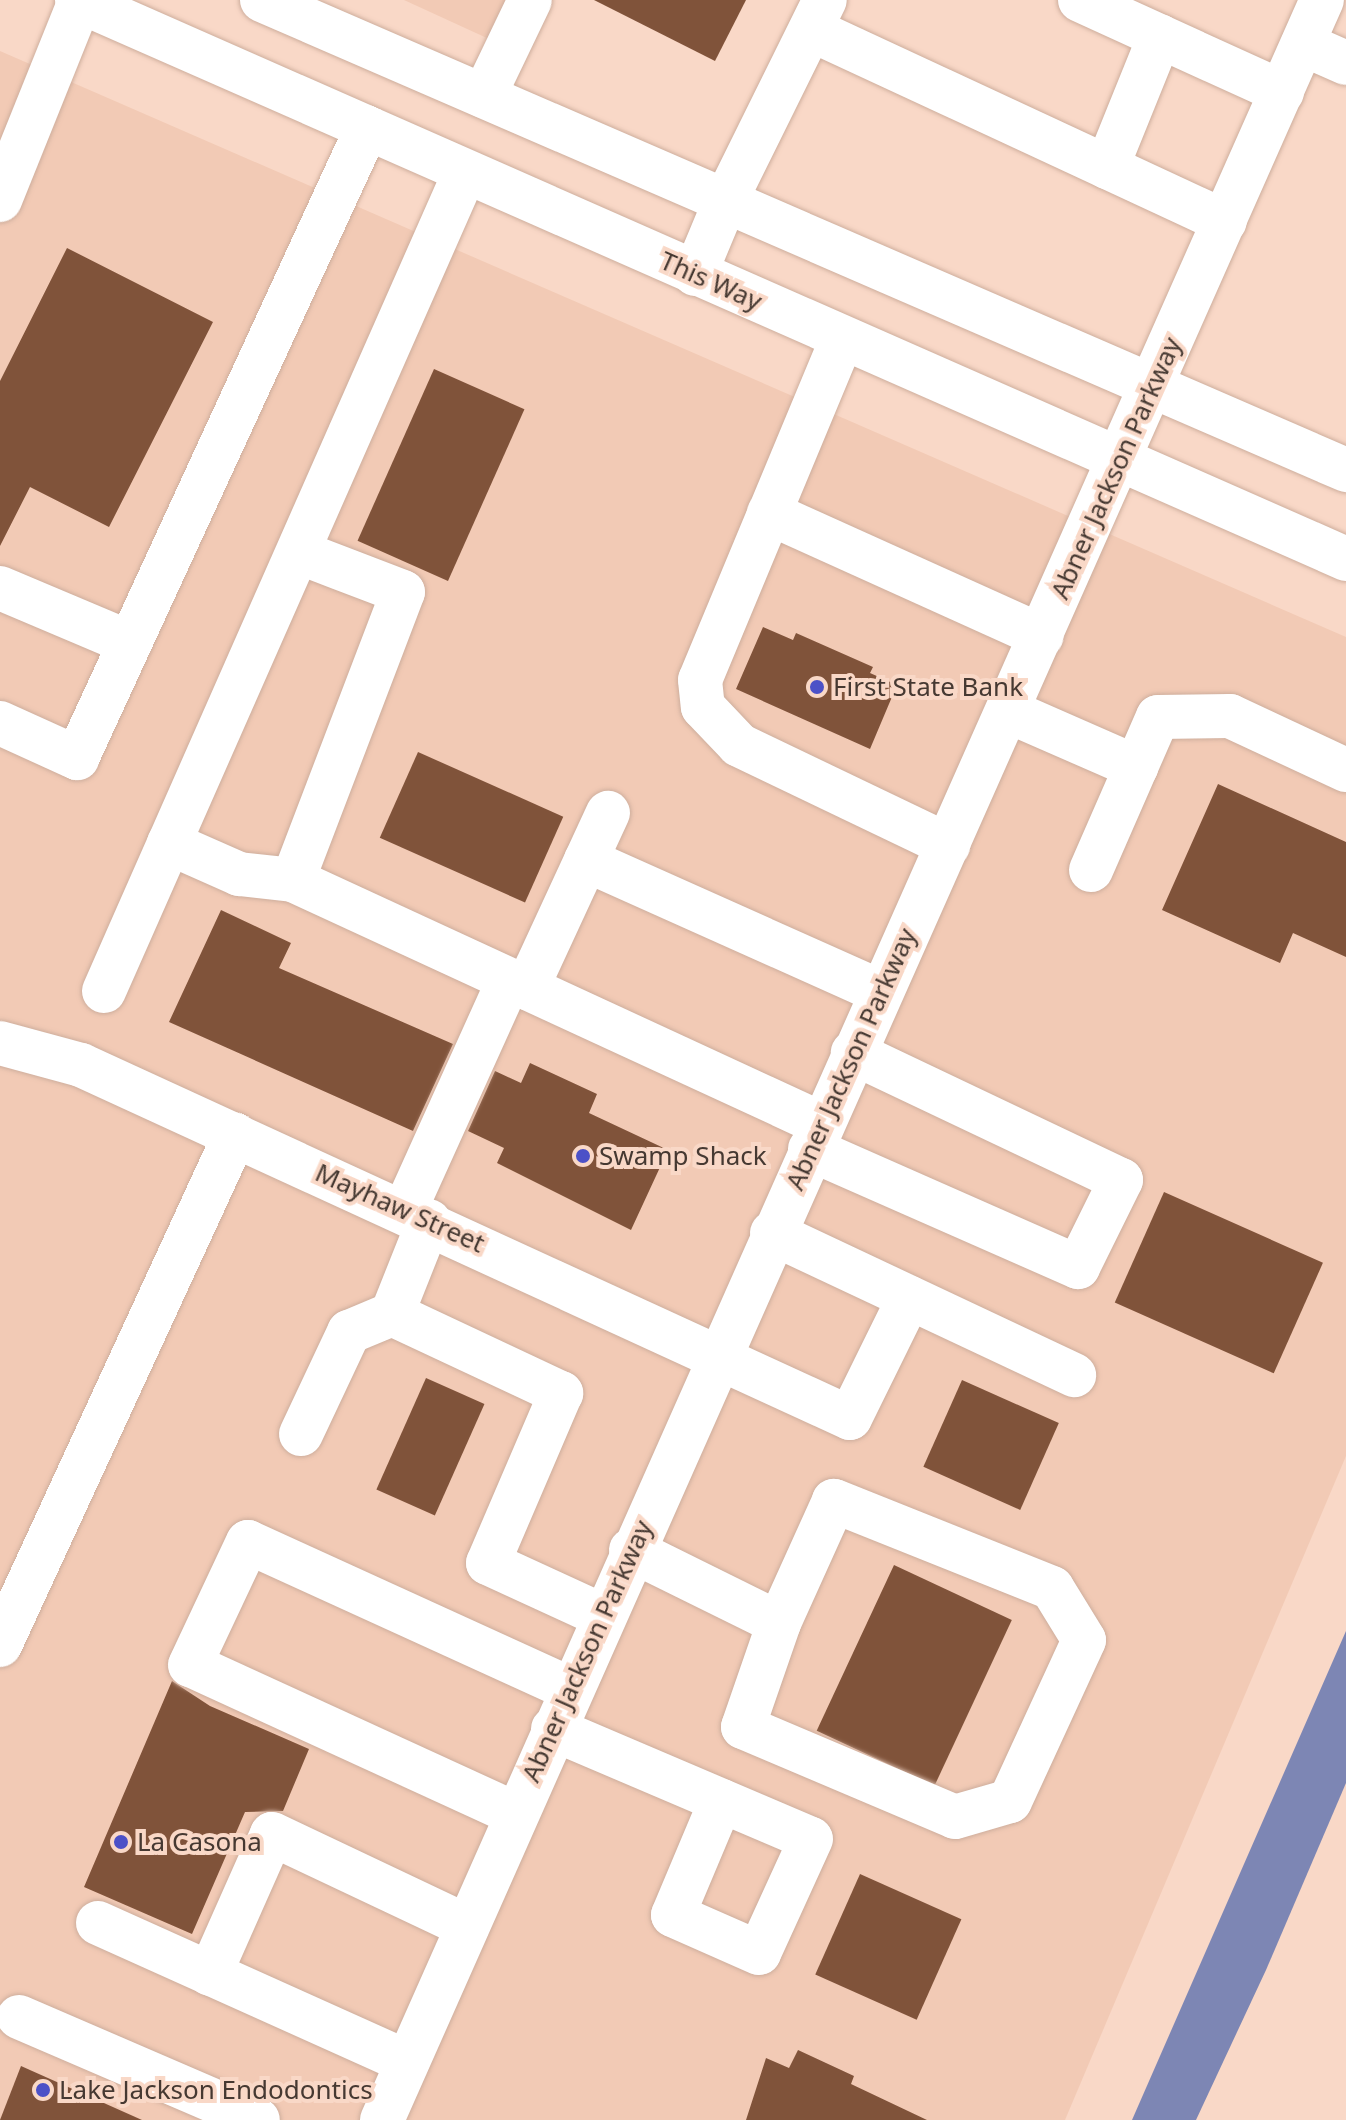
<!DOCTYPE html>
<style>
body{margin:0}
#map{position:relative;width:1346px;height:2120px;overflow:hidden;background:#f9d8c7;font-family:"Noto Sans",sans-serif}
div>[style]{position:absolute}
.built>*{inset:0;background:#f2cab5}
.water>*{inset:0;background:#7d86b4}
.building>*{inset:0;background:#80533a;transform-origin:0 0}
.roads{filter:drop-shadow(0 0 2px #ceae9d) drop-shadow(0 0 2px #ceae9d)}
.minor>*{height:44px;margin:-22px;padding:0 22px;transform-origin:22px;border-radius:22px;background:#fff}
.major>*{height:44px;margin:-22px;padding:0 22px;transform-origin:22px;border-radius:22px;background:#fff}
.dots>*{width:22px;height:22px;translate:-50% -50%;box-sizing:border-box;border:4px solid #f9d8c7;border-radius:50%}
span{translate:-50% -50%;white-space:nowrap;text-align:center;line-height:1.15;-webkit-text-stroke:8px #f9d8c7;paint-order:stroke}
.street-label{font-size:26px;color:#463932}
.poi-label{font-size:26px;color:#463932}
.left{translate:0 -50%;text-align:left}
</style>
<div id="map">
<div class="built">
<div style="clip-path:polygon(404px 0,506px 0,489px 39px)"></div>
<div style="clip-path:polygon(0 51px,1346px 637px,1346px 1456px,1065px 2120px,0 2120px)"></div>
</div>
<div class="water">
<div style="clip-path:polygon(1346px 1631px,1346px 1783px,1266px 1970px,1196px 2120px,1132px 2120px)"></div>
</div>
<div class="building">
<div style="clip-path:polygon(594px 0,746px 0,715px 61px)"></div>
<div style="clip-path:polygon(67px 248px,213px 322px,109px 527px,30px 487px,0 546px,0 381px)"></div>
<div style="left:434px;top:369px;width:99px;height:188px;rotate:24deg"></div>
<div style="clip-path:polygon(763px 627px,793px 640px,796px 633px,873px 667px,870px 673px,897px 685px,870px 749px,736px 689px)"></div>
<div style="left:418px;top:752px;width:159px;height:94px;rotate:24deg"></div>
<div style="clip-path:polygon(1218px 784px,1346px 842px,1346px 957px,1293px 933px,1280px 963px,1162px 910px)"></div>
<div style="clip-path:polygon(221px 910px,291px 943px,279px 968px,453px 1044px,413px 1131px,169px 1022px)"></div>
<div style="clip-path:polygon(530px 1063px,597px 1094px,589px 1113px,668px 1150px,631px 1230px,497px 1163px,504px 1148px,468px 1131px,495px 1071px,521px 1083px)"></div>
<div style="left:1164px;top:1192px;width:174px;height:121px;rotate:24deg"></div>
<div style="left:426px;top:1378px;width:64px;height:122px;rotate:24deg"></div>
<div style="left:962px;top:1380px;width:106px;height:95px;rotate:24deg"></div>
<div style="left:894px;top:1565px;width:130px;height:183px;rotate:25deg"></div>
<div style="clip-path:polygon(172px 1681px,210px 1706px,309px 1749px,283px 1811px,245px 1812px,192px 1934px,84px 1887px)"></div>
<div style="left:860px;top:1874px;width:111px;height:110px;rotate:24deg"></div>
<div style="clip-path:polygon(798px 2050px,854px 2076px,851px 2084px,927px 2120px,746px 2120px,766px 2058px,789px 2068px)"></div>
<div style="clip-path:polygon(21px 2066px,142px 2120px,0 2120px)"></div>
</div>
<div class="roads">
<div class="minor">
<div style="left:1080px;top:0;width:222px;rotate:24.5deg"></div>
<div style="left:812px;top:30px;width:455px;rotate:24.9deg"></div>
<div style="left:1303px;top:44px;width:47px;rotate:23.8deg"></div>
<div style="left:484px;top:96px;width:106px;rotate:-64.4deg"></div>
<div style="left:1107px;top:167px;width:141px;rotate:-68deg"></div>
<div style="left:0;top:200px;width:214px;rotate:-68.1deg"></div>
<div style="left:725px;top:202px;width:225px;rotate:-63.7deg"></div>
<div style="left:842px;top:339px;width:369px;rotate:112.6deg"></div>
<div style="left:700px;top:680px;width:27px;rotate:84deg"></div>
<div style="left:703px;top:707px;width:52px;rotate:46.5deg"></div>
<div style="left:739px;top:745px;width:232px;rotate:25.6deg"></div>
<div style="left:769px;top:513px;width:299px;rotate:24.3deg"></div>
<div style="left:0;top:588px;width:141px;rotate:22.9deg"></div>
<div style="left:1008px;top:711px;width:140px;rotate:23.6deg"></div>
<div style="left:0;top:723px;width:85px;rotate:24.4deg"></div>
<div style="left:77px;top:758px;width:694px;rotate:-65.28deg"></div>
<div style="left:169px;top:843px;width:77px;rotate:23.9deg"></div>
<div style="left:239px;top:874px;width:54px;rotate:6.3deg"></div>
<div style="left:293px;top:880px;width:583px;rotate:24.76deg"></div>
<div style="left:586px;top:860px;width:323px;rotate:24.1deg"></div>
<div style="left:1091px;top:870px;width:167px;rotate:-66.4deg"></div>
<div style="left:1158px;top:717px;width:72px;rotate:-0.8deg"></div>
<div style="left:1230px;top:716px;width:128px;rotate:25deg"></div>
<div style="left:293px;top:880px;width:308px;rotate:-69.1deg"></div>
<div style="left:403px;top:592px;width:112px;rotate:-159.1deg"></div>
<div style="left:527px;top:988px;width:193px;rotate:-65.2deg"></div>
<div style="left:104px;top:991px;width:895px;rotate:-66.21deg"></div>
<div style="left:0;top:1043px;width:84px;rotate:15.2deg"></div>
<div style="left:81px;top:1065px;width:846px;rotate:24.66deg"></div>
<div style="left:850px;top:1418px;width:134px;rotate:-63.8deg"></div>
<div style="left:810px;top:1149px;width:293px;rotate:23.8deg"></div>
<div style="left:1078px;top:1267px;width:97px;rotate:-63.7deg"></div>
<div style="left:1121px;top:1180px;width:297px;rotate:-154.6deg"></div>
<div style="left:405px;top:1210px;width:252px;rotate:-65.7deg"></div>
<div style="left:772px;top:1233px;width:334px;rotate:25.2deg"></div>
<div style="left:392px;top:1314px;width:100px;rotate:-68.3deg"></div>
<div style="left:301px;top:1434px;width:113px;rotate:-64.8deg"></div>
<div style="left:349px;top:1332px;width:47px;rotate:-22.7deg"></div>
<div style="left:392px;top:1314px;width:187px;rotate:25.1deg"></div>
<div style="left:561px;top:1393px;width:185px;rotate:113.2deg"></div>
<div style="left:488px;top:1563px;width:127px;rotate:24.7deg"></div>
<div style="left:631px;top:1550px;width:165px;rotate:26.3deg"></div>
<div style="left:779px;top:1623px;width:110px;rotate:109.1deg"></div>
<div style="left:743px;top:1727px;width:230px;rotate:23deg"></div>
<div style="left:955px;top:1817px;width:57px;rotate:-16.2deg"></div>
<div style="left:1010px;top:1801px;width:177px;rotate:-65.3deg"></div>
<div style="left:1084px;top:1640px;width:61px;rotate:-121.6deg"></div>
<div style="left:1052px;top:1588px;width:235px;rotate:-158.2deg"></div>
<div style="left:834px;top:1501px;width:134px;rotate:114.3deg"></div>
<div style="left:0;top:1645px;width:562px;rotate:-65.26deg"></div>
<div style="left:553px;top:1729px;width:280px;rotate:23.1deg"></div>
<div style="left:811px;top:1839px;width:125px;rotate:114.5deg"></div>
<div style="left:759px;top:1953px;width:94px;rotate:-156.2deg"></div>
<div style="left:673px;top:1915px;width:124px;rotate:-67.2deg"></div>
<div style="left:516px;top:1814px;width:358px;rotate:-155.4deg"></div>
<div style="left:190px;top:1665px;width:136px;rotate:-64.8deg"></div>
<div style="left:248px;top:1542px;width:355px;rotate:24.5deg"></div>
<div style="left:98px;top:1923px;width:339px;rotate:24.2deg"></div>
<div style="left:210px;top:1974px;width:153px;rotate:-66.1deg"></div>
<div style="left:272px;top:1834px;width:216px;rotate:25.3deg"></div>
<div style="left:19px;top:2017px;width:260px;rotate:23.3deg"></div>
<div style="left:382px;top:2120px;width:2319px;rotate:-66.09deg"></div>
</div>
<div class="major">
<div style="left:77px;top:0;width:1387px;rotate:23.77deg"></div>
<div style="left:262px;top:0;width:1182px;rotate:23.44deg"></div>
<div style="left:695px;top:274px;width:78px;rotate:-67.4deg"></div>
</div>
</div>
<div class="dots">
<div style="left:817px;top:687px;background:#4c51c7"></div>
<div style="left:583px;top:1156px;background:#4c51c7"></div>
<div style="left:121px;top:1842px;background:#4c51c7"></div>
<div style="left:43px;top:2090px;background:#4c51c7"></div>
</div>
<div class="street-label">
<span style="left:711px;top:281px;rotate:24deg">This Way</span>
<span style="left:1116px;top:468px;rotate:-66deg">Abner Jackson Parkway</span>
<span style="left:851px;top:1059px;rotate:-66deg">Abner Jackson Parkway</span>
<span style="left:400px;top:1208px;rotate:24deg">Mayhaw Street</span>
<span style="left:587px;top:1651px;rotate:-66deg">Abner Jackson Parkway</span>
</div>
<div class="poi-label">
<span class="left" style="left:833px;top:687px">First State Bank</span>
<span class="left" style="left:599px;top:1156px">Swamp Shack</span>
<span class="left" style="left:137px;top:1842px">La Casona</span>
<span class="left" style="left:59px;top:2090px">Lake Jackson Endodontics</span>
</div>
</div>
